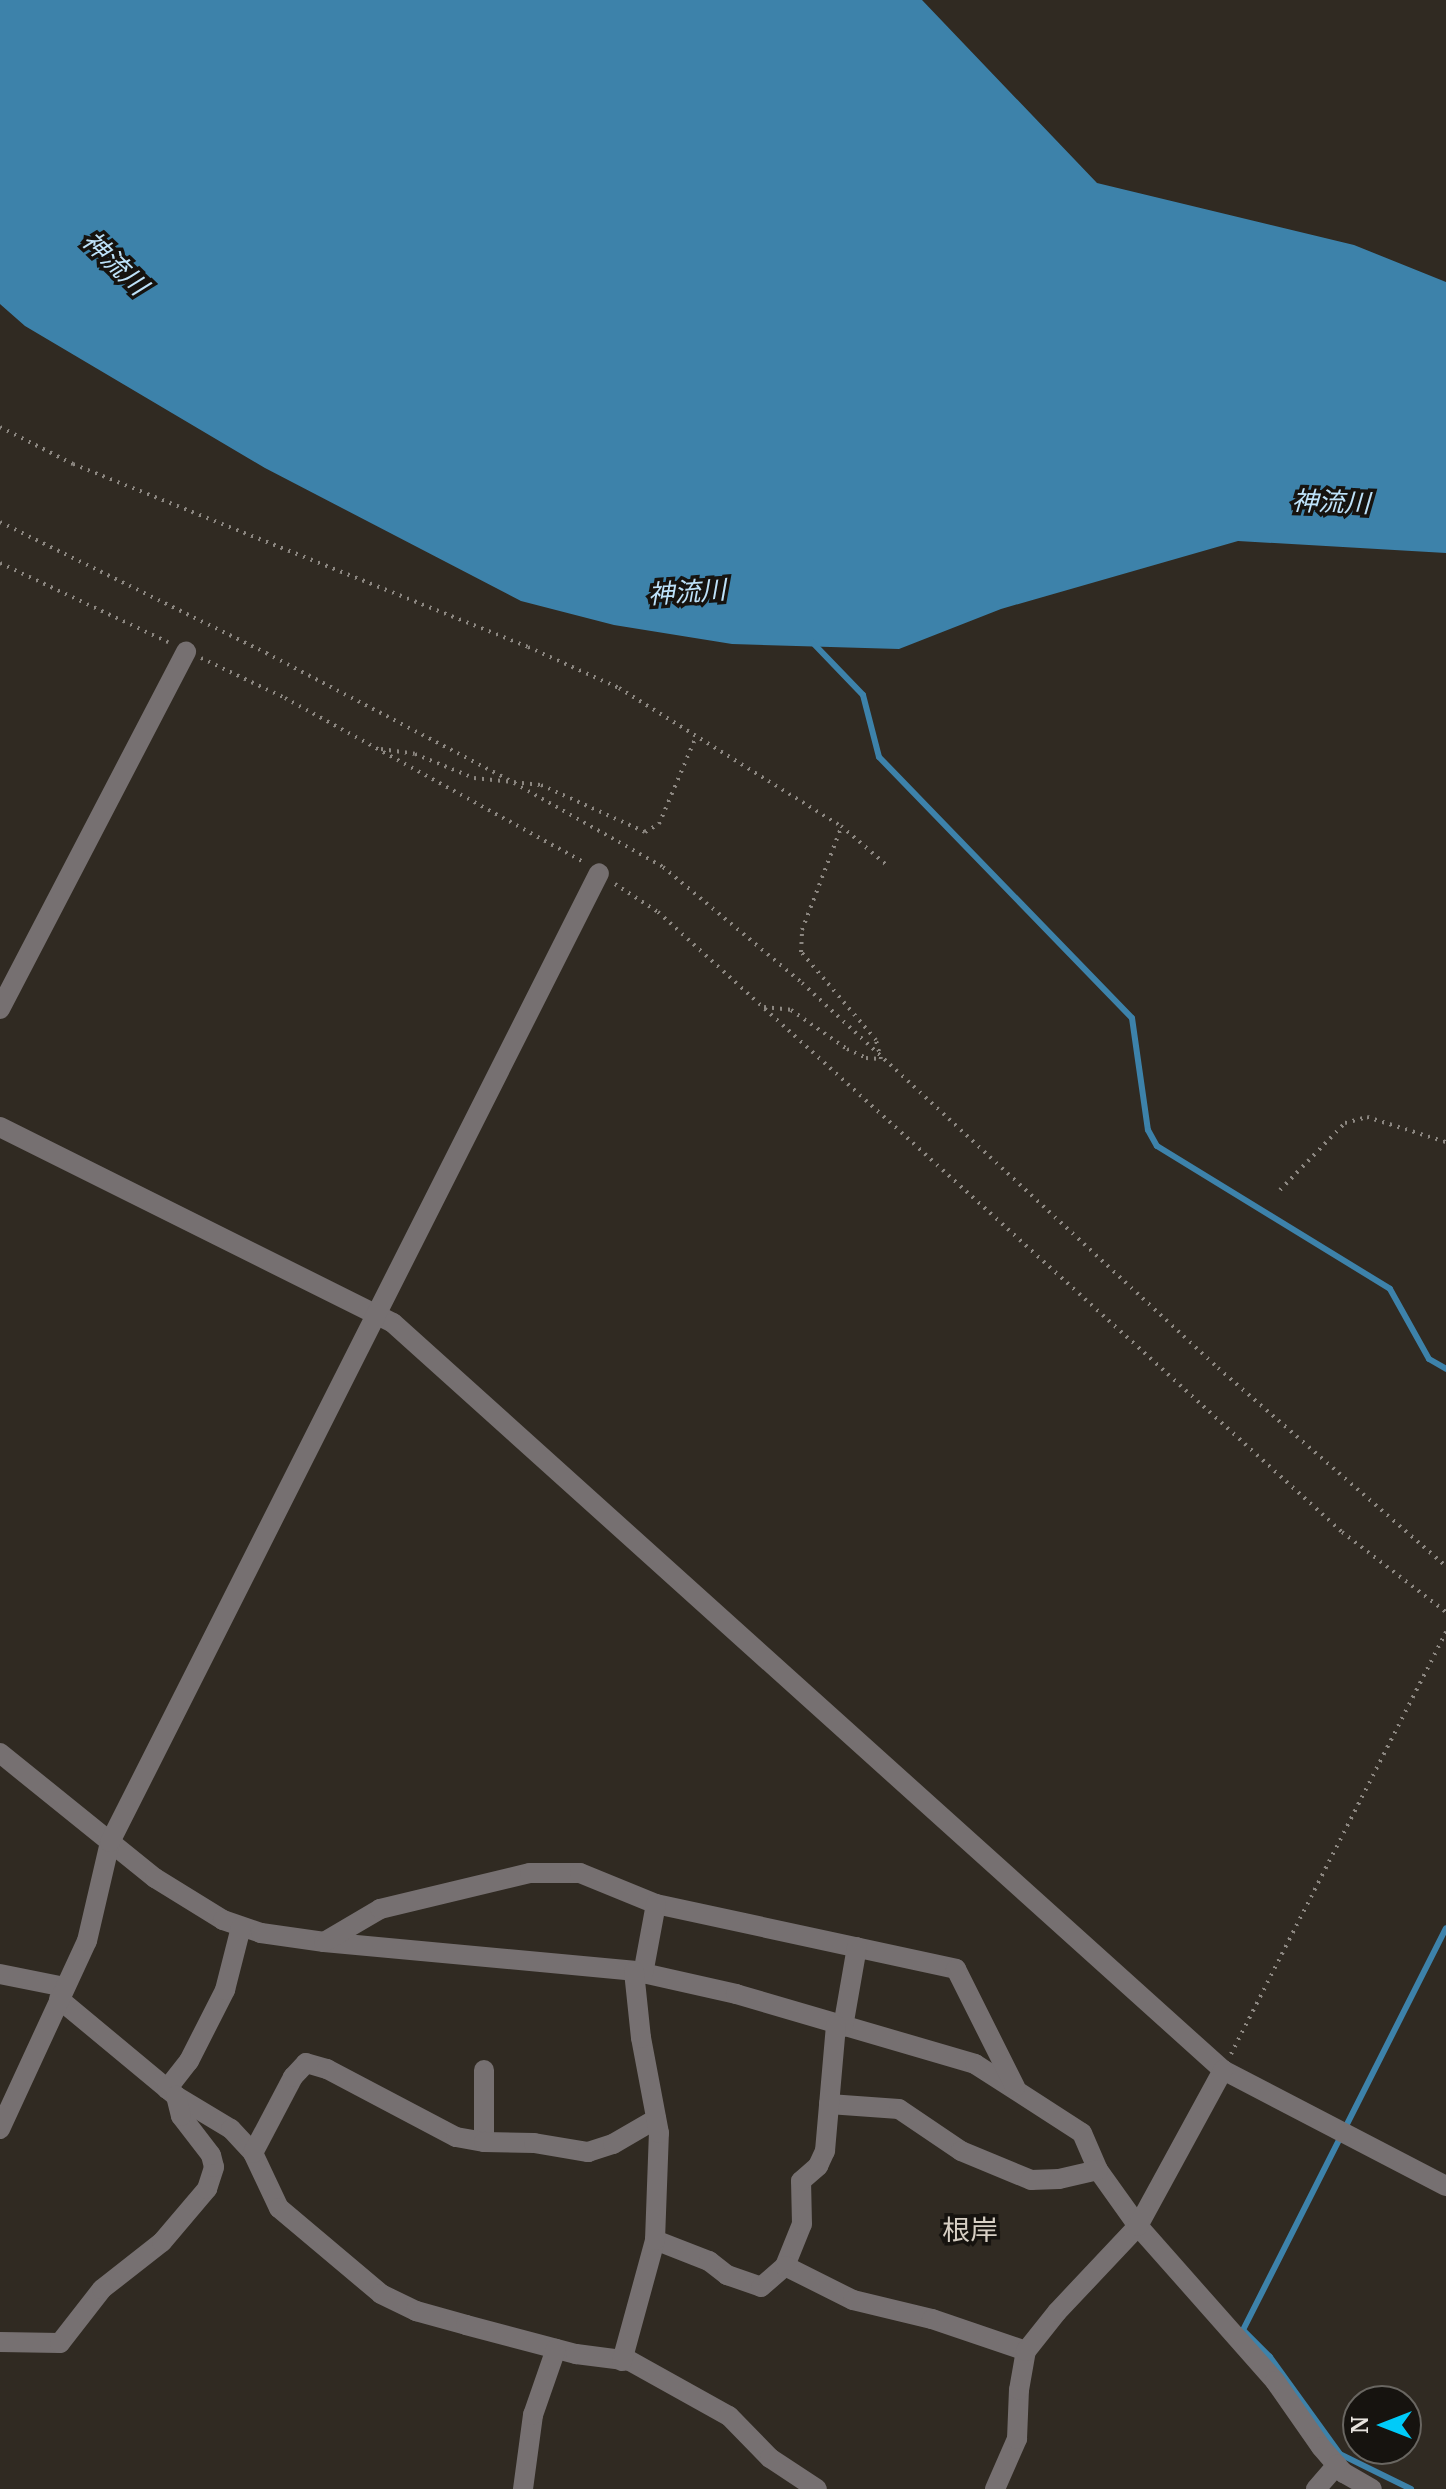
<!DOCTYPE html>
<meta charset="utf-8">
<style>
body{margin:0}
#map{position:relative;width:1446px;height:2489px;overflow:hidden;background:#302a22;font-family:Merriweather,"Noto Sans JP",serif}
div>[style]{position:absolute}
.water>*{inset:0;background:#3d82aa}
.stream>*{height:6px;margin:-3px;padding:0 3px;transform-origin:3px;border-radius:3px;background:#3d82aa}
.path>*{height:4px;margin-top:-2px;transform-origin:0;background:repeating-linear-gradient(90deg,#8c8781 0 2px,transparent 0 8px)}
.minor>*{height:20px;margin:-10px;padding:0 10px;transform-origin:10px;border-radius:10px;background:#767071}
span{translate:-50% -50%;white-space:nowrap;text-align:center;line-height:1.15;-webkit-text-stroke:7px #16130f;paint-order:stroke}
.water-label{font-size:26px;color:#bee2f9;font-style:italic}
.quarter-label{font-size:28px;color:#d7cfc4}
.north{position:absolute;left:1342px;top:2385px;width:80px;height:80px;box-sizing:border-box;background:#16130f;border:2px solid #696661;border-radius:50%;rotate:270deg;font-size:22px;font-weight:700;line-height:32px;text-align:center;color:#e6e2dd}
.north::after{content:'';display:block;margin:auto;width:28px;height:36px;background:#00cbf9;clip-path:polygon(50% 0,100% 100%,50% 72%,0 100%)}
</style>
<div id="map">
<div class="water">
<div style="clip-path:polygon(0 0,922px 0,1097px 183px,1354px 245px,1446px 282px,1446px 553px,1238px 541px,1001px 609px,899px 649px,732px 644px,614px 625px,521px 601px,265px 468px,25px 326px,0 304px)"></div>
</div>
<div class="stream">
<div style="left:813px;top:643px;width:72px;rotate:46.1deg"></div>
<div style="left:863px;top:695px;width:64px;rotate:75.5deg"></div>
<div style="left:879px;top:757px;width:363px;rotate:45.9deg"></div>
<div style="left:1132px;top:1018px;width:113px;rotate:81.9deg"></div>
<div style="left:1148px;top:1130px;width:18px;rotate:61deg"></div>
<div style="left:1157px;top:1146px;width:273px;rotate:31.5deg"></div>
<div style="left:1390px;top:1289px;width:80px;rotate:60.9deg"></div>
<div style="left:1429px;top:1359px;width:20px;rotate:30deg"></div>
<div style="left:1411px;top:2489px;width:79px;rotate:-153.8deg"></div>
<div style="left:1340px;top:2454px;width:120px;rotate:-125.8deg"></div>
<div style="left:1270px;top:2357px;width:38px;rotate:-135deg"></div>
<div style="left:1243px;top:2330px;width:450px;rotate:-63.2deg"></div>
</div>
<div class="path">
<div style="left:0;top:427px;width:82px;rotate:26.9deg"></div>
<div style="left:73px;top:464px;width:490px;rotate:21.9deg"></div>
<div style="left:528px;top:647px;width:100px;rotate:24.3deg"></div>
<div style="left:619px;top:688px;width:261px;rotate:31.9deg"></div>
<div style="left:841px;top:826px;width:63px;rotate:40.5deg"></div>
<div style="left:0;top:522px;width:297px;rotate:26.2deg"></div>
<div style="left:266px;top:653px;width:272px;rotate:27.6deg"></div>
<div style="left:507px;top:779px;width:179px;rotate:29.4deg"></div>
<div style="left:663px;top:867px;width:181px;rotate:39.8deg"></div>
<div style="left:802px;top:983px;width:567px;rotate:42.78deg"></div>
<div style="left:1218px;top:1368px;width:302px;rotate:41deg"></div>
<div style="left:0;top:563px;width:186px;rotate:25.2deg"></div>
<div style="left:201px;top:658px;width:93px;rotate:25.5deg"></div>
<div style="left:285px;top:698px;width:342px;rotate:28.8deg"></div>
<div style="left:381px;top:749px;width:34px;rotate:8deg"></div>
<div style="left:415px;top:754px;width:64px;rotate:22.1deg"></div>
<div style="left:474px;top:778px;width:67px;rotate:6deg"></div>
<div style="left:541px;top:785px;width:114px;rotate:24.3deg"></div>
<div style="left:645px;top:832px;width:16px;rotate:-30deg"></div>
<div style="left:659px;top:824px;width:95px;rotate:-67deg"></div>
<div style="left:615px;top:884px;width:51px;rotate:33.1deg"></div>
<div style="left:658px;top:912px;width:923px;rotate:42.19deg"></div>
<div style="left:1342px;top:1532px;width:131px;rotate:37.6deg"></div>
<div style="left:764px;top:1007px;width:27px;rotate:6deg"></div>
<div style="left:791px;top:1010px;width:68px;rotate:34.9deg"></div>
<div style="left:847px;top:1049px;width:21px;rotate:25deg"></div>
<div style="left:866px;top:1058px;width:15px;rotate:4deg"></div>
<div style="left:881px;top:1059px;width:20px;rotate:-105deg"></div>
<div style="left:876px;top:1040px;width:116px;rotate:-130.4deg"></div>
<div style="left:801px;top:952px;width:22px;rotate:-87deg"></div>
<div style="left:802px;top:930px;width:109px;rotate:-69.1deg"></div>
<div style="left:1280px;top:1190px;width:93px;rotate:-45.9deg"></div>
<div style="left:1345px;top:1123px;width:23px;rotate:-15deg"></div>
<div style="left:1367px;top:1117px;width:83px;rotate:17.6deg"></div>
<div style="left:1231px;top:2054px;width:474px;rotate:-63deg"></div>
</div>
<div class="minor">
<div style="left:0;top:1009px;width:403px;rotate:-62.5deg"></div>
<div style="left:0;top:1127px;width:439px;rotate:26.5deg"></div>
<div style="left:393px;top:1323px;width:1117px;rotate:41.99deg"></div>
<div style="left:1223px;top:2070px;width:251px;rotate:27.5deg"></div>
<div style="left:0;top:1753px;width:199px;rotate:38.9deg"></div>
<div style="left:155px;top:1878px;width:80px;rotate:31.7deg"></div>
<div style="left:223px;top:1920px;width:40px;rotate:18.9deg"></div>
<div style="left:261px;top:1933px;width:64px;rotate:8.1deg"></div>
<div style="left:324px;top:1942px;width:311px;rotate:5.3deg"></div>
<div style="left:634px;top:1971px;width:105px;rotate:12.7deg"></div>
<div style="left:736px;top:1994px;width:249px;rotate:16.3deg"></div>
<div style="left:975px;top:2064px;width:127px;rotate:32.8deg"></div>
<div style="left:1082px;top:2133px;width:40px;rotate:66.6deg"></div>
<div style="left:1098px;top:2170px;width:69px;rotate:54.5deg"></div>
<div style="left:1138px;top:2226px;width:207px;rotate:48.5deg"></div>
<div style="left:1275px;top:2381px;width:80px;rotate:55.1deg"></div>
<div style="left:1321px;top:2447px;width:35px;rotate:49deg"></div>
<div style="left:1344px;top:2473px;width:32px;rotate:30deg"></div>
<div style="left:324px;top:1942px;width:65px;rotate:-30.5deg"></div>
<div style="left:380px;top:1909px;width:154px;rotate:-13.5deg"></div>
<div style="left:530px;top:1873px;width:50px"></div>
<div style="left:580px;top:1873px;width:82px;rotate:22.2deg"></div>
<div style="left:656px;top:1904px;width:307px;rotate:12.2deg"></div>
<div style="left:956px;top:1969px;width:132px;rotate:63.4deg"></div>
<div style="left:0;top:1974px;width:66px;rotate:11.3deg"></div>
<div style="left:643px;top:1974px;width:71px;rotate:-79.5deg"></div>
<div style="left:59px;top:1999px;width:152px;rotate:39.7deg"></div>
<div style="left:176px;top:2096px;width:64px;rotate:31deg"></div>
<div style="left:231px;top:2129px;width:33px;rotate:47deg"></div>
<div style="left:253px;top:2153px;width:61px;rotate:64.7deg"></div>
<div style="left:279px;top:2208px;width:133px;rotate:40.1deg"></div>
<div style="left:381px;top:2294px;width:39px;rotate:26deg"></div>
<div style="left:416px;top:2311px;width:52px;rotate:15.6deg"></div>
<div style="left:466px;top:2325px;width:114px;rotate:14.8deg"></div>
<div style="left:576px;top:2354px;width:54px;rotate:7.4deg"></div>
<div style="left:630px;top:2361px;width:113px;rotate:29.1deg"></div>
<div style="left:729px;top:2416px;width:59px;rotate:45.7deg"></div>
<div style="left:770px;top:2458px;width:56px;rotate:33.4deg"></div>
<div style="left:843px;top:2027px;width:81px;rotate:-80.1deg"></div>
<div style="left:167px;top:2089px;width:36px;rotate:-52deg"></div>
<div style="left:189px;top:2061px;width:80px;rotate:-63.1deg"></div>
<div style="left:225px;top:1990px;width:65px;rotate:-75.7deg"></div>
<div style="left:829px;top:2104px;width:70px;rotate:4.1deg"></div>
<div style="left:899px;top:2109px;width:75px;rotate:34.1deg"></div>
<div style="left:961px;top:2151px;width:76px;rotate:22.5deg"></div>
<div style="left:1031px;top:2180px;width:28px;rotate:-2deg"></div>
<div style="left:1059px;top:2179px;width:40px;rotate:-13deg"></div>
<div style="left:0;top:2129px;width:207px;rotate:-65.2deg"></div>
<div style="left:87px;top:1941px;width:102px;rotate:-76.9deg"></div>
<div style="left:110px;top:1842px;width:1085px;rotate:-63.22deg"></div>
<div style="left:484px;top:2142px;width:72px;rotate:-90deg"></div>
<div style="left:253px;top:2153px;width:86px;rotate:-62.2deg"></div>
<div style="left:293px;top:2077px;width:19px;rotate:-47deg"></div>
<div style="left:306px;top:2063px;width:22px;rotate:16deg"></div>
<div style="left:327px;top:2069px;width:146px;rotate:27.8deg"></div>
<div style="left:456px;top:2137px;width:28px;rotate:10deg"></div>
<div style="left:484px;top:2142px;width:50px;rotate:1.1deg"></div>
<div style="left:534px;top:2143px;width:55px;rotate:9.5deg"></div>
<div style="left:588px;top:2152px;width:26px;rotate:-18deg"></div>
<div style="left:613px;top:2144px;width:50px;rotate:-30.2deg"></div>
<div style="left:655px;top:2240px;width:58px;rotate:21.3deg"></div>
<div style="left:709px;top:2261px;width:23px;rotate:38deg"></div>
<div style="left:727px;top:2275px;width:36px;rotate:19deg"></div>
<div style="left:761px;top:2287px;width:32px;rotate:-41deg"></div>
<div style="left:785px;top:2266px;width:45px;rotate:-68deg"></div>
<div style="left:802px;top:2224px;width:43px;rotate:-91.3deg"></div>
<div style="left:801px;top:2181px;width:23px;rotate:-41deg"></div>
<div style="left:818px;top:2166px;width:17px;rotate:-65deg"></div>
<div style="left:825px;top:2151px;width:126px;rotate:-85deg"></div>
<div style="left:785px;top:2266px;width:76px;rotate:26.6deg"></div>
<div style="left:853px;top:2300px;width:81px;rotate:13.5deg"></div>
<div style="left:932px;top:2319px;width:99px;rotate:18.8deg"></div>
<div style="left:0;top:2342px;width:60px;rotate:1deg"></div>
<div style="left:60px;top:2343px;width:68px;rotate:-52.1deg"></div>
<div style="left:102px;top:2289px;width:76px;rotate:-38.1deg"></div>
<div style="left:162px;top:2242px;width:70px;rotate:-49.7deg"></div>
<div style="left:207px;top:2189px;width:23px;rotate:-72deg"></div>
<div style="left:214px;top:2167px;width:12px;rotate:-104deg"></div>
<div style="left:211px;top:2155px;width:49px;rotate:-127.6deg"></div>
<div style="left:181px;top:2116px;width:21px;rotate:-104deg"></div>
<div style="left:622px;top:2361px;width:125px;rotate:-74.7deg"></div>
<div style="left:655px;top:2240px;width:107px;rotate:-87.9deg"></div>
<div style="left:659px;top:2133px;width:97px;rotate:-100.7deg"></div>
<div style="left:641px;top:2038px;width:67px;rotate:-96deg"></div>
<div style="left:523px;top:2489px;width:75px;rotate:-82.3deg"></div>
<div style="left:533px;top:2415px;width:70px;rotate:-70.8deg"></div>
<div style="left:995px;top:2489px;width:55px;rotate:-66.3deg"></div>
<div style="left:1017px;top:2439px;width:49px;rotate:-87.7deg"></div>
<div style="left:1019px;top:2390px;width:40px;rotate:-80deg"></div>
<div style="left:1026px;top:2351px;width:50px;rotate:-51.5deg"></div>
<div style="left:1057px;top:2312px;width:118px;rotate:-46.7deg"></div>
<div style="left:1138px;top:2226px;width:178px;rotate:-61.4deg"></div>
<div style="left:1316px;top:2489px;width:32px;rotate:-49deg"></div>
</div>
<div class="water-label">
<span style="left:115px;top:263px;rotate:44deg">神流川</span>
<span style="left:1331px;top:502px;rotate:2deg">神流川</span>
<span style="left:687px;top:592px;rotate:-4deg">神流川</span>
</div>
<div class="quarter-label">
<span style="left:970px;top:2230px">根岸</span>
</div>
<div class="north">N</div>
</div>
